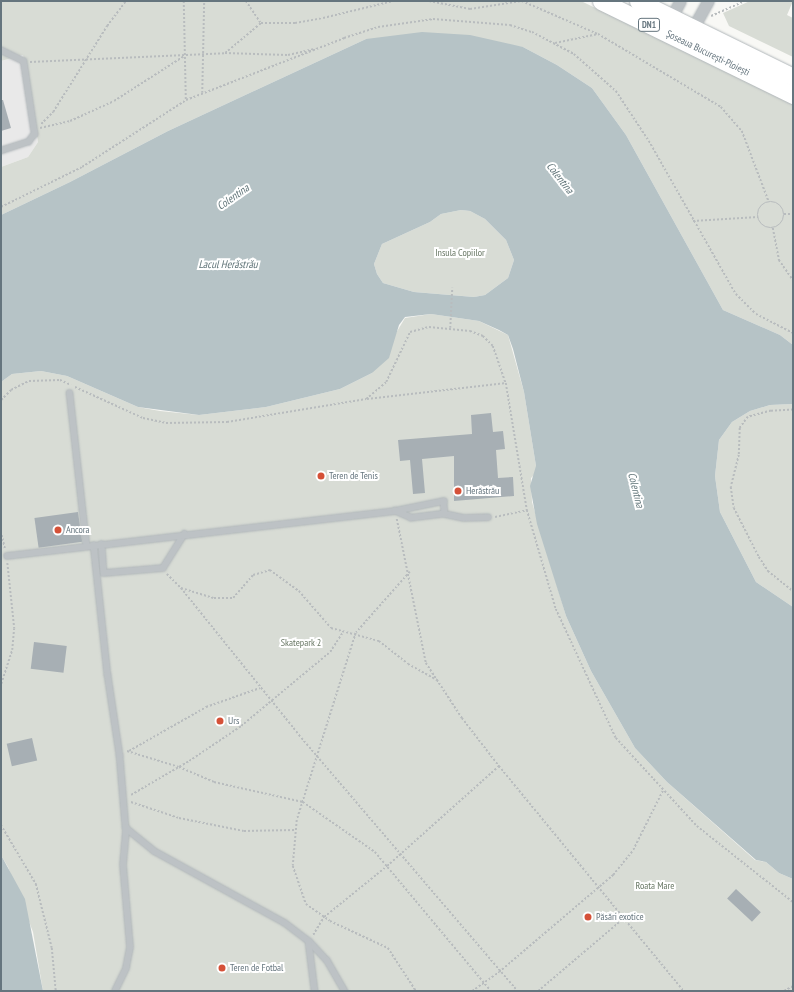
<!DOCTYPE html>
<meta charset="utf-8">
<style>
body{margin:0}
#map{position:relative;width:794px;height:992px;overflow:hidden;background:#f8f8f5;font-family:"PT Sans Narrow",sans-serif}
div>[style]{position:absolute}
.built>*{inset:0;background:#e9e9e9}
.green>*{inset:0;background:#d8dcd5}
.water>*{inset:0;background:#b6c3c6}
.building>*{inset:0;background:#a7afb4;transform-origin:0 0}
.path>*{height:1.5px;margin-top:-0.75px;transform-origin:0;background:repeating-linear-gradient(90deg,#b8bcbe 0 2px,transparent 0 4px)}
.path>.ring{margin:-0.75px;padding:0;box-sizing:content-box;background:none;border:1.5px solid #b8bcbe;border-radius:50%}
.roads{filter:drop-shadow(0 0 1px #b1b7ba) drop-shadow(0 0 1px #b1b7ba)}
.service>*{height:5.5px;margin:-2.75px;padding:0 2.75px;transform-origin:2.75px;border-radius:2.75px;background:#bdc2c5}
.minor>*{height:11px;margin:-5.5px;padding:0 5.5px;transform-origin:5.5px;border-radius:5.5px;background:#bdc2c5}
.primary>*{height:17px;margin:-8.5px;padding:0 8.5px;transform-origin:8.5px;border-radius:8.5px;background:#fff}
.dots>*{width:11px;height:11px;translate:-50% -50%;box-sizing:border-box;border:2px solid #fff;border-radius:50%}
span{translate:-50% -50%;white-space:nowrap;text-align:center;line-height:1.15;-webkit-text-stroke:4px #fff;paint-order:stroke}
.shield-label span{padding:1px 3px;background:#fff;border:1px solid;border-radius:3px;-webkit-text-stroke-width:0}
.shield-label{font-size:9px;color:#65757e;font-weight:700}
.street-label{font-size:10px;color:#65757e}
.park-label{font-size:10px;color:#687764}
.poi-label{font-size:10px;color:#65757e}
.left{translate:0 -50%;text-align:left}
.water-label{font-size:11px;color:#607478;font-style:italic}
.frame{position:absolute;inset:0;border:2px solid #65757e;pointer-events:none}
</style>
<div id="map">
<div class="built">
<div style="clip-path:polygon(23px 55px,38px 142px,28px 157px,1px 167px,1px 61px)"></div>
</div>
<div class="green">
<div style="clip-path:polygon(1px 1px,581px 1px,793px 104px,793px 345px,780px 335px,723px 310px,626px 135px,592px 88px,557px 65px,523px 47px,366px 39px,168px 131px,70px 182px,1px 215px,1px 167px,28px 157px,38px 142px,23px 55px,1px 61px)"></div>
<div style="clip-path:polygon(750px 1px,793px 1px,787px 15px,793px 18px,793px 57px,729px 26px,723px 13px)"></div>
<div style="clip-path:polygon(461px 210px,470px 211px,485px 219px,506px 240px,514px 260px,508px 278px,485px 295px,474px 297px,414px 292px,383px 283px,377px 274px,374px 264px,382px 244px,430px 222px,441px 214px)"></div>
<div style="clip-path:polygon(431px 314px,479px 321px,508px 335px,524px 392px,536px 466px,536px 473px,531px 478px,532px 502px,566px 616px,591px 671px,635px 748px,667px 782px,755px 860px,766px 862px,779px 873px,793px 879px,793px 991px,43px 991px,33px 932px,8px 867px,1px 855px,1px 382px,12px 374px,41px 371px,67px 376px,138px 407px,160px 411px,199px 415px,266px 407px,340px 389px,372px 373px,405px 318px)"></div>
<div style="clip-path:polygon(793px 404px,793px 607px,756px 582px,720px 512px,715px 476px,719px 440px,732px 422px,750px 411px,770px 405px)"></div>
</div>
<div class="water">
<div style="clip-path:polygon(evenodd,422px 32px,470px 35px,523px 47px,557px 65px,592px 88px,626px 135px,723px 310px,780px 335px,793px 345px,793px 404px,770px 405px,750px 411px,732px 422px,719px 440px,715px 476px,720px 512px,756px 582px,793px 607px,793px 879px,779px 873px,766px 862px,756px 860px,667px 782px,635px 748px,591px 671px,566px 616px,537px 524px,530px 486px,536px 466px,524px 392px,513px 349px,508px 335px,499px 330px,479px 321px,431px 314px,405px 317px,399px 325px,389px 358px,372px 373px,340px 389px,266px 407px,199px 415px,138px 407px,67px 376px,41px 371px,12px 374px,1px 382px,1px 215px,70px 182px,168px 131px,366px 39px,422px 32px,461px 210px,470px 211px,485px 219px,506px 240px,514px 260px,508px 278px,485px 295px,474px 297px,414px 292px,383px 283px,377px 274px,374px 264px,382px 244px,430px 222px,441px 214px,461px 210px)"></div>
<div style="clip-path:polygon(1px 855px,25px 899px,43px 991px,1px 991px)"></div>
</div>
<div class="building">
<div style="clip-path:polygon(1px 100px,3px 100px,11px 128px,1px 131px)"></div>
<div style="clip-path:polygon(491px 413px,493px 432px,503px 431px,505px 449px,496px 450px,498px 478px,513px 477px,514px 496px,454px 501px,454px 456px,422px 459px,425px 493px,413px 494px,410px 460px,400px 461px,398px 440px,472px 434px,471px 415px)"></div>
<div style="left:78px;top:512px;width:30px;height:44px;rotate:82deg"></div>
<div style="left:34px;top:642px;width:33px;height:27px;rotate:7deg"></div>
<div style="left:32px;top:738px;width:23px;height:26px;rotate:77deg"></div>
<div style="left:736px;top:889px;width:34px;height:13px;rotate:43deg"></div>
</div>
<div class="path">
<div style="left:184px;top:1px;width:99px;rotate:88.8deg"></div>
<div style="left:246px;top:1px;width:27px;rotate:56deg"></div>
<div style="left:429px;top:1px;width:42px;rotate:11deg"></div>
<div style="left:470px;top:9px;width:52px;rotate:-8.9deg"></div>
<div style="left:522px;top:1px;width:83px;rotate:23.5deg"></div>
<div style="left:598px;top:34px;width:143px;rotate:30.7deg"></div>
<div style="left:721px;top:107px;width:32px;rotate:49deg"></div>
<div style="left:742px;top:131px;width:76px;rotate:69.2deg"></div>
<div style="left:711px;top:16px;width:36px;rotate:-24deg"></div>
<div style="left:555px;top:43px;width:44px;rotate:-11.8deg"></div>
<div style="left:225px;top:53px;width:47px;rotate:-39.8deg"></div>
<div style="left:261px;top:23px;width:34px"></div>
<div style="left:295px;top:23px;width:28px;rotate:-10deg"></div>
<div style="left:323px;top:18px;width:72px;rotate:-13.7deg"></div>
<div style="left:30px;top:62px;width:195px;rotate:-2.6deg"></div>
<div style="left:225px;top:53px;width:63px;rotate:1.8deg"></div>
<div style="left:288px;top:55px;width:28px;rotate:-13deg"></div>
<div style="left:202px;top:93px;width:92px;rotate:-88.8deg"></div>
<div style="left:41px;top:124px;width:17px;rotate:-45deg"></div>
<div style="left:53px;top:112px;width:102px;rotate:-57.9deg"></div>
<div style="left:107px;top:26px;width:31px;rotate:-53deg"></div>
<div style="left:40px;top:128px;width:31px;rotate:-13deg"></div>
<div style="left:70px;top:121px;width:48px;rotate:-24.4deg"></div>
<div style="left:114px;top:101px;width:83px;rotate:-32.7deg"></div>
<div class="ring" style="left:758px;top:202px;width:24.5px;height:24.5px"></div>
<div style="left:1px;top:207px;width:90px;rotate:-26.3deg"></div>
<div style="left:82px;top:167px;width:124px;rotate:-32.8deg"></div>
<div style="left:186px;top:100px;width:170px;rotate:-21.4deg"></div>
<div style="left:344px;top:38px;width:36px;rotate:-18deg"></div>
<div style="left:378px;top:27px;width:56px;rotate:-8.3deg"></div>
<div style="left:433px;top:19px;width:77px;rotate:4.5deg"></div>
<div style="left:510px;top:25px;width:23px;rotate:18deg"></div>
<div style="left:532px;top:32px;width:47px;rotate:27.6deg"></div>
<div style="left:574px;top:54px;width:56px;rotate:41.4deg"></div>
<div style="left:616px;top:91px;width:60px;rotate:56.6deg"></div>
<div style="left:649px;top:141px;width:176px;rotate:60.4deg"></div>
<div style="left:736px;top:294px;width:28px;rotate:45deg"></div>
<div style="left:756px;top:314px;width:42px;rotate:27.2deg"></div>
<div style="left:784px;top:214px;width:9px"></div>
<div style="left:693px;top:221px;width:65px;rotate:-3.5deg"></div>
<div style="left:773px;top:228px;width:33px;rotate:79deg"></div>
<div style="left:779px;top:260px;width:24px;rotate:55deg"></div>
<div style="left:450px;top:328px;width:40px;rotate:-87.1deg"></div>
<div style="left:75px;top:387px;width:75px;rotate:24.5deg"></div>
<div style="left:143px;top:418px;width:24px;rotate:12deg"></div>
<div style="left:166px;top:423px;width:61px;rotate:-0.9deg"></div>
<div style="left:227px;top:422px;width:141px;rotate:-9.4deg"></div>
<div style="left:366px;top:399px;width:26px;rotate:-40deg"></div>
<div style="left:386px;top:382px;width:55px;rotate:-64.4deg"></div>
<div style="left:410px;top:332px;width:20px;rotate:-15deg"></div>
<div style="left:429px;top:327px;width:41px;rotate:5.6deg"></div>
<div style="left:470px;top:331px;width:14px;rotate:21deg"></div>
<div style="left:483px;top:336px;width:14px;rotate:45deg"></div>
<div style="left:493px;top:346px;width:39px;rotate:71deg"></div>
<div style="left:506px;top:383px;width:129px;rotate:80.6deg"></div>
<div style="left:527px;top:510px;width:103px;rotate:73.7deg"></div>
<div style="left:556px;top:609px;width:142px;rotate:65.1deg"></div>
<div style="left:616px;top:738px;width:120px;rotate:47.4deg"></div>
<div style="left:697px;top:826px;width:122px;rotate:38.4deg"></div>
<div style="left:367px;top:399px;width:140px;rotate:-6.6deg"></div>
<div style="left:1px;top:400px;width:14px;rotate:-45deg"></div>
<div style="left:11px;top:390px;width:20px;rotate:-27deg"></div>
<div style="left:29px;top:381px;width:31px;rotate:-2deg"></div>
<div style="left:60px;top:380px;width:12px;rotate:24deg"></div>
<div style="left:793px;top:410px;width:22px;rotate:177deg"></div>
<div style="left:771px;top:411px;width:24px;rotate:165deg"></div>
<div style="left:748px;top:417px;width:14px;rotate:126deg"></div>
<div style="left:740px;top:428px;width:27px;rotate:92deg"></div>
<div style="left:739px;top:455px;width:33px;rotate:104deg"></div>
<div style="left:731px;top:487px;width:21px;rotate:82deg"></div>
<div style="left:734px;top:508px;width:55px;rotate:63deg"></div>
<div style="left:759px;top:557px;width:17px;rotate:57deg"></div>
<div style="left:768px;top:571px;width:32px;rotate:39deg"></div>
<div style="left:495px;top:517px;width:33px;rotate:-12deg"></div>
<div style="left:397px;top:519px;width:147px;rotate:78.6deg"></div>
<div style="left:426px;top:663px;width:66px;rotate:56.8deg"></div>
<div style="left:462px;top:718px;width:61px;rotate:52.4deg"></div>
<div style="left:499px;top:766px;width:291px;rotate:50.6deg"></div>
<div style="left:1px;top:531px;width:18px;rotate:77deg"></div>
<div style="left:410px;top:572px;width:81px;rotate:131.5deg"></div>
<div style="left:356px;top:633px;width:196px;rotate:107.5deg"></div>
<div style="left:297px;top:820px;width:46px;rotate:95deg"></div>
<div style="left:293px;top:866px;width:40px;rotate:71.1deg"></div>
<div style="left:306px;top:904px;width:29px;rotate:35deg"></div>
<div style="left:330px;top:921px;width:64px;rotate:25deg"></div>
<div style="left:388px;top:948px;width:51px;rotate:56.9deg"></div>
<div style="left:167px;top:574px;width:20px;rotate:45deg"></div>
<div style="left:181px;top:588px;width:34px;rotate:17deg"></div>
<div style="left:214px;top:598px;width:19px"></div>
<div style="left:233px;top:598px;width:30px;rotate:-49deg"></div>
<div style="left:253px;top:575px;width:18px;rotate:-16deg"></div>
<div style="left:270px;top:570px;width:36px;rotate:36deg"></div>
<div style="left:299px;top:591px;width:49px;rotate:49.1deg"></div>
<div style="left:331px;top:628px;width:50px;rotate:15.2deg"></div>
<div style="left:379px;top:641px;width:37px;rotate:38deg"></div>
<div style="left:408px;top:664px;width:33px;rotate:29deg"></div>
<div style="left:181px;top:588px;width:189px;rotate:51.2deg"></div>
<div style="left:299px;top:735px;width:337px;rotate:49.5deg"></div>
<div style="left:1px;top:684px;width:36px;rotate:-72deg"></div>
<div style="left:12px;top:650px;width:21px;rotate:-85deg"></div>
<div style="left:14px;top:629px;width:67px;rotate:-96deg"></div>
<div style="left:127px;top:751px;width:54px;rotate:17.1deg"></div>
<div style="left:179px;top:767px;width:38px;rotate:23deg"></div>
<div style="left:214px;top:782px;width:91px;rotate:12.7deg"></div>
<div style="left:303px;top:802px;width:88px;rotate:34.8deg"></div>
<div style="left:375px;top:852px;width:181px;rotate:50.2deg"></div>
<div style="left:129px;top:751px;width:89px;rotate:-29.7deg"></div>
<div style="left:206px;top:707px;width:57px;rotate:-19.4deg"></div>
<div style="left:131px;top:795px;width:67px;rotate:-30.4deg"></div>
<div style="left:189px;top:761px;width:63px;rotate:-33.9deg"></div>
<div style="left:241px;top:726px;width:116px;rotate:-39.7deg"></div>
<div style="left:330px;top:652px;width:24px;rotate:-57deg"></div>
<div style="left:131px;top:802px;width:51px;rotate:18.4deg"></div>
<div style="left:179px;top:818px;width:66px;rotate:11.3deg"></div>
<div style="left:244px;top:831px;width:52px;rotate:-1.1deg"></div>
<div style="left:1px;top:825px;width:69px;rotate:59.3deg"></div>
<div style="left:36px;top:884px;width:66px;rotate:76deg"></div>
<div style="left:52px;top:948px;width:43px;rotate:84.7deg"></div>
<div style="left:313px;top:935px;width:21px;rotate:-59deg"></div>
<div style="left:324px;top:917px;width:81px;rotate:-39deg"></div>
<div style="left:387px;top:866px;width:150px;rotate:-41.8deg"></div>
<div style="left:472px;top:991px;width:33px;rotate:-35deg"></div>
<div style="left:499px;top:972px;width:150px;rotate:-40.4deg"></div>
<div style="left:613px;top:875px;width:32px;rotate:-51deg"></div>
<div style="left:633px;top:850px;width:67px;rotate:-63.4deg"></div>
<div style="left:538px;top:991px;width:113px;rotate:-40.3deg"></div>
<div style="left:784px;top:991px;width:10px;rotate:-29deg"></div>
</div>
<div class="roads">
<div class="service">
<div style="left:1px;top:50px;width:25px;rotate:26deg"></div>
<div style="left:24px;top:61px;width:74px;rotate:81.4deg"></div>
<div style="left:35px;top:134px;width:10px;rotate:127deg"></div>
<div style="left:29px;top:142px;width:29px;rotate:162deg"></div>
<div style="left:70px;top:393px;width:154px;rotate:83.7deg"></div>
<div style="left:445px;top:514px;width:19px;rotate:12deg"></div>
<div style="left:464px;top:518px;width:24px;rotate:-2deg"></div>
<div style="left:102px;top:544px;width:29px;rotate:86deg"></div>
<div style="left:104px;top:573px;width:59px;rotate:-4.8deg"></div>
<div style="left:163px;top:568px;width:40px;rotate:-58deg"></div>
<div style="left:94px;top:545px;width:131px;rotate:83.9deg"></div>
<div style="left:108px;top:675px;width:81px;rotate:81.5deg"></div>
<div style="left:120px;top:755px;width:73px;rotate:85.3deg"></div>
<div style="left:126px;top:828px;width:36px;rotate:39deg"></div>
<div style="left:154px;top:851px;width:149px;rotate:28.8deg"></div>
<div style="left:285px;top:923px;width:30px;rotate:37deg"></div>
<div style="left:309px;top:941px;width:26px;rotate:47deg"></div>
<div style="left:327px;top:960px;width:36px;rotate:60deg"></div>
<div style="left:7px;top:556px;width:391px;rotate:-6.6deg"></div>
<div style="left:395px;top:511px;width:50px;rotate:-11.5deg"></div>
<div style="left:444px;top:501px;width:13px;rotate:86deg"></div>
<div style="left:445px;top:514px;width:34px;rotate:173deg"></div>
<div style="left:411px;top:518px;width:17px;rotate:-156deg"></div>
<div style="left:309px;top:942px;width:49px;rotate:83deg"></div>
<div style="left:115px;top:991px;width:25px;rotate:-64deg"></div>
<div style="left:126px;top:968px;width:21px;rotate:-79deg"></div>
<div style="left:130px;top:947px;width:82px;rotate:-94.9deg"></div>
<div style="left:123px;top:865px;width:37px;rotate:-85deg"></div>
</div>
<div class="minor">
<div style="left:671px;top:18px;width:19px;rotate:-62deg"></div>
<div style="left:693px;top:28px;width:31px;rotate:-61deg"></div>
</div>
<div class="primary">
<div style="left:601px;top:1px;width:214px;rotate:26.1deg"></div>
<div style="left:638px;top:1px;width:173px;rotate:26.1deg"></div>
</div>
</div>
<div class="dots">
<div style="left:321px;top:476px;background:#d55138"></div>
<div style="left:458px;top:491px;background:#d55138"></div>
<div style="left:58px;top:530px;background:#d55138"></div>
<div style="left:220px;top:721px;background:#d55138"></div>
<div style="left:588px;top:917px;background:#d55138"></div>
<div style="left:222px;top:968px;background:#d55138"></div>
</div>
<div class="shield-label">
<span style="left:649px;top:25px">DN1</span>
</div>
<div class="street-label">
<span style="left:708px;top:53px;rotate:26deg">Șoseaua București-Ploiești</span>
</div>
<div class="park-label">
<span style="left:460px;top:253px">Insula Copiilor</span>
<span style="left:301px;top:643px">Skatepark 2</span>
<span style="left:655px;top:886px">Roata Mare</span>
</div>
<div class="poi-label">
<span class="left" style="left:329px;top:476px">Teren de Tenis</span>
<span class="left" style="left:466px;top:491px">Herăstrău</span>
<span class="left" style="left:66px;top:530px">Ancora</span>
<span class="left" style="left:228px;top:721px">Urs</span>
<span class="left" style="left:596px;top:917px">Păsări exotice</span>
<span class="left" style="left:230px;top:968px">Teren de Fotbal</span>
</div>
<div class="water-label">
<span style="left:560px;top:178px;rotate:52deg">Colentina</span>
<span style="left:233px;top:197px;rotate:-35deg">Colentina</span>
<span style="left:228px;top:264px">Lacul Herăstrău</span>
<span style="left:636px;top:490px;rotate:76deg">Colentina</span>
</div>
<div class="frame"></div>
</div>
